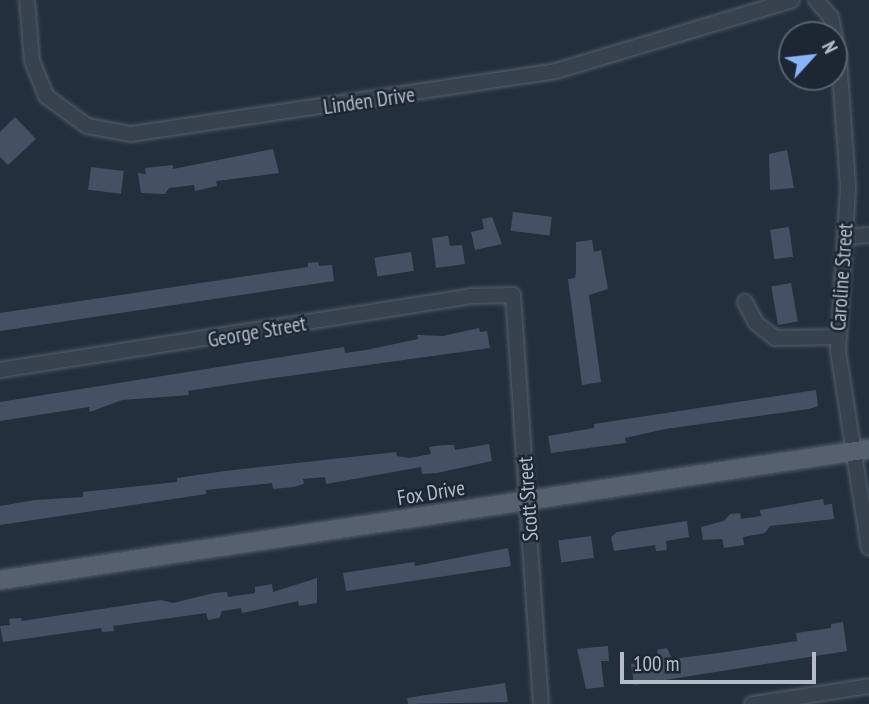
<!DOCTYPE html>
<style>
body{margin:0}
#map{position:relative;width:869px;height:704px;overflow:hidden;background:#242f3e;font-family:"PT Sans Narrow",sans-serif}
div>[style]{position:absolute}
.building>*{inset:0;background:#455162;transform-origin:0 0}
.roads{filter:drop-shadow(0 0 2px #565f6c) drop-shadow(0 0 2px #565f6c)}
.minor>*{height:14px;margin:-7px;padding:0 7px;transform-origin:7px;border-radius:7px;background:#38414e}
.major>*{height:18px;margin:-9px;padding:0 9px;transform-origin:9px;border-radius:9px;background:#56606e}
span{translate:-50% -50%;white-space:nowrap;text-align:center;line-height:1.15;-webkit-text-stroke:5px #1d2633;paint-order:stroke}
.street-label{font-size:21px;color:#b4bcc9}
.north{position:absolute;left:778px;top:21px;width:70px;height:70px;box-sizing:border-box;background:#1d2633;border:2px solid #59626f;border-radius:50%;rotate:63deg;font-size:19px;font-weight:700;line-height:28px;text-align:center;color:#b4bcc9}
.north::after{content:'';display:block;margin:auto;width:24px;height:32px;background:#8ab4f8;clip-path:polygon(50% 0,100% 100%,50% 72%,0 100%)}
.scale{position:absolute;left:620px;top:652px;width:196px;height:32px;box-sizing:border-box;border:4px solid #b4bcc9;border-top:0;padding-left:9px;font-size:21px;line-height:24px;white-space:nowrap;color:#b4bcc9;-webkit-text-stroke:5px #1d2633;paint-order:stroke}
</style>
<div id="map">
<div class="building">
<div style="clip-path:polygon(15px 117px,36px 139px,8px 165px,0 157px,0 132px)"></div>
<div style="clip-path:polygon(273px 149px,279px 173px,216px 181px,217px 186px,195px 191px,194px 185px,169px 188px,165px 194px,141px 193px,138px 173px,146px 174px,145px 168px,173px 165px,173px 169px)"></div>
<div style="clip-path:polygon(787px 150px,794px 188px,770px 190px,769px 154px)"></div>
<div style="left:91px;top:167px;width:33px;height:23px;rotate:7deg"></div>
<div style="left:513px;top:212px;width:39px;height:19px;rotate:7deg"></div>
<div style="clip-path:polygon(492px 217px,502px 244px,475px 250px,471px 232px,484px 229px,482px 219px)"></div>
<div style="left:789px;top:227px;width:30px;height:19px;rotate:82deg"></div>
<div style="clip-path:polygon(448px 236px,450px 246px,462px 245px,465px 264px,436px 268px,432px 238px)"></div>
<div style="clip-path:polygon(592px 240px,594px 252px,601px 250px,608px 289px,589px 295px,601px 382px,582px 385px,568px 279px,575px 278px,576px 272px,576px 242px)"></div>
<div style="left:411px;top:252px;width:19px;height:37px;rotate:81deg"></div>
<div style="clip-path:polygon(318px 262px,319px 266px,332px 265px,334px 281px,0 331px,0 313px,308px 267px,308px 263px)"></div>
<div style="left:791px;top:283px;width:39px;height:20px;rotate:80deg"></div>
<div style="clip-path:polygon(479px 328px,480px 332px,487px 331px,490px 348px,253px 381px,188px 391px,189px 395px,122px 400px,90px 412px,89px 407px,0 421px,0 402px,344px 347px,345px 353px,366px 350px,418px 339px,417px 335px,443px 336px)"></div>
<div style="clip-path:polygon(816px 390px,818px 406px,809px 409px,665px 429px,625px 438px,626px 443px,551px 453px,548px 436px,594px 428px,594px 424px)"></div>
<div style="clip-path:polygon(489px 444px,492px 461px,437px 473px,422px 474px,421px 467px,326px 484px,325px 477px,303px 479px,304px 484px,294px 487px,273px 489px,272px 483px,206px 490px,206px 494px,0 525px,0 506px,35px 500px,83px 497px,83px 492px,177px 482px,177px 478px,225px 471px,396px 452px,397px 456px,409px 458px,431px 454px,429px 447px,444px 445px,454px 445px,455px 450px)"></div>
<div style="clip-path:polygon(823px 499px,824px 505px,832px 504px,834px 519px,770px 526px,765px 533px,743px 537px,744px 545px,724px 548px,722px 539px,703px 540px,701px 527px,724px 521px,730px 514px,740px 513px,741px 519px,761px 516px,760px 510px)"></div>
<div style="clip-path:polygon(687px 521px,689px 537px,666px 541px,667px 550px,656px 551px,655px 545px,614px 551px,611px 537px,617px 532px)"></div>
<div style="left:591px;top:536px;width:22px;height:33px;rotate:82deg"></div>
<div style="clip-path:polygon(508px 548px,511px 566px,346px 591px,343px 573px,414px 562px,415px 566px)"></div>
<div style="clip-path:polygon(317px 578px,317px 603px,299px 606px,298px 601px,242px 613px,241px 608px,222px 611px,219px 618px,208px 620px,206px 613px,113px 626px,114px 631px,102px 632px,101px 628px,3px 642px,0 626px,10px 625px,9px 619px,21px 618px,22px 621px,161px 600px,173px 603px,214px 593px,227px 592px,228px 597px,255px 593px,255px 587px,272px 584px,273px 592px)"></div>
<div style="clip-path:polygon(843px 622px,847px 651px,634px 685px,631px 664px,659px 659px,657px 650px,667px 648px,672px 659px,726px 652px,797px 641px,796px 633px,831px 628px,831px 624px)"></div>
<div style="clip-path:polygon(608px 646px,609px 661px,601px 661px,604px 687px,586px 689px,577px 649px)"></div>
<div style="clip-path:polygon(505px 683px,508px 702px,408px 704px,407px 698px)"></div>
</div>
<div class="roads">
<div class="minor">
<div style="left:27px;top:0;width:61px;rotate:85.3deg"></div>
<div style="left:32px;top:61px;width:38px;rotate:68deg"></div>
<div style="left:46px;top:96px;width:51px;rotate:36.2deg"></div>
<div style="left:87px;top:126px;width:45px;rotate:10.3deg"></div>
<div style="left:131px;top:134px;width:430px;rotate:-8.4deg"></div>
<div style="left:556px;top:71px;width:246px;rotate:-16.7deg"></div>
<div style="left:816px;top:0;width:23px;rotate:49deg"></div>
<div style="left:831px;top:17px;width:42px;rotate:79deg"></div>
<div style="left:839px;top:58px;width:130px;rotate:86deg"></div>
<div style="left:848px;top:188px;width:163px;rotate:93.5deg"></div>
<div style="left:838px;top:351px;width:199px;rotate:81.1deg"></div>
<div style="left:845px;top:237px;width:24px;rotate:-5deg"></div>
<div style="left:745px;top:302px;width:24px;rotate:62deg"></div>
<div style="left:756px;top:323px;width:24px;rotate:38deg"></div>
<div style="left:775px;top:338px;width:64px;rotate:-0.9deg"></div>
<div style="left:0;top:370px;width:476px;rotate:-8.9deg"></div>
<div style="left:470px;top:296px;width:43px;rotate:-1.3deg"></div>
<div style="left:513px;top:295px;width:410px;rotate:86.1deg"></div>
<div style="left:752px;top:704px;width:118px;rotate:-8.7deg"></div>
</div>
<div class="major">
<div style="left:0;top:580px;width:879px;rotate:-8.57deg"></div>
</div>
</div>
<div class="street-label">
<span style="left:369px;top:101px;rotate:-8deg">Linden Drive</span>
<span style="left:842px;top:277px;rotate:-86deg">Caroline Street</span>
<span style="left:257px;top:332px;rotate:-10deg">George Street</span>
<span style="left:431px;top:493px;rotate:-9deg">Fox Drive</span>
<span style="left:528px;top:499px;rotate:-94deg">Scott Street</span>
</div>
<div class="north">N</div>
<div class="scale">100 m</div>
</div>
